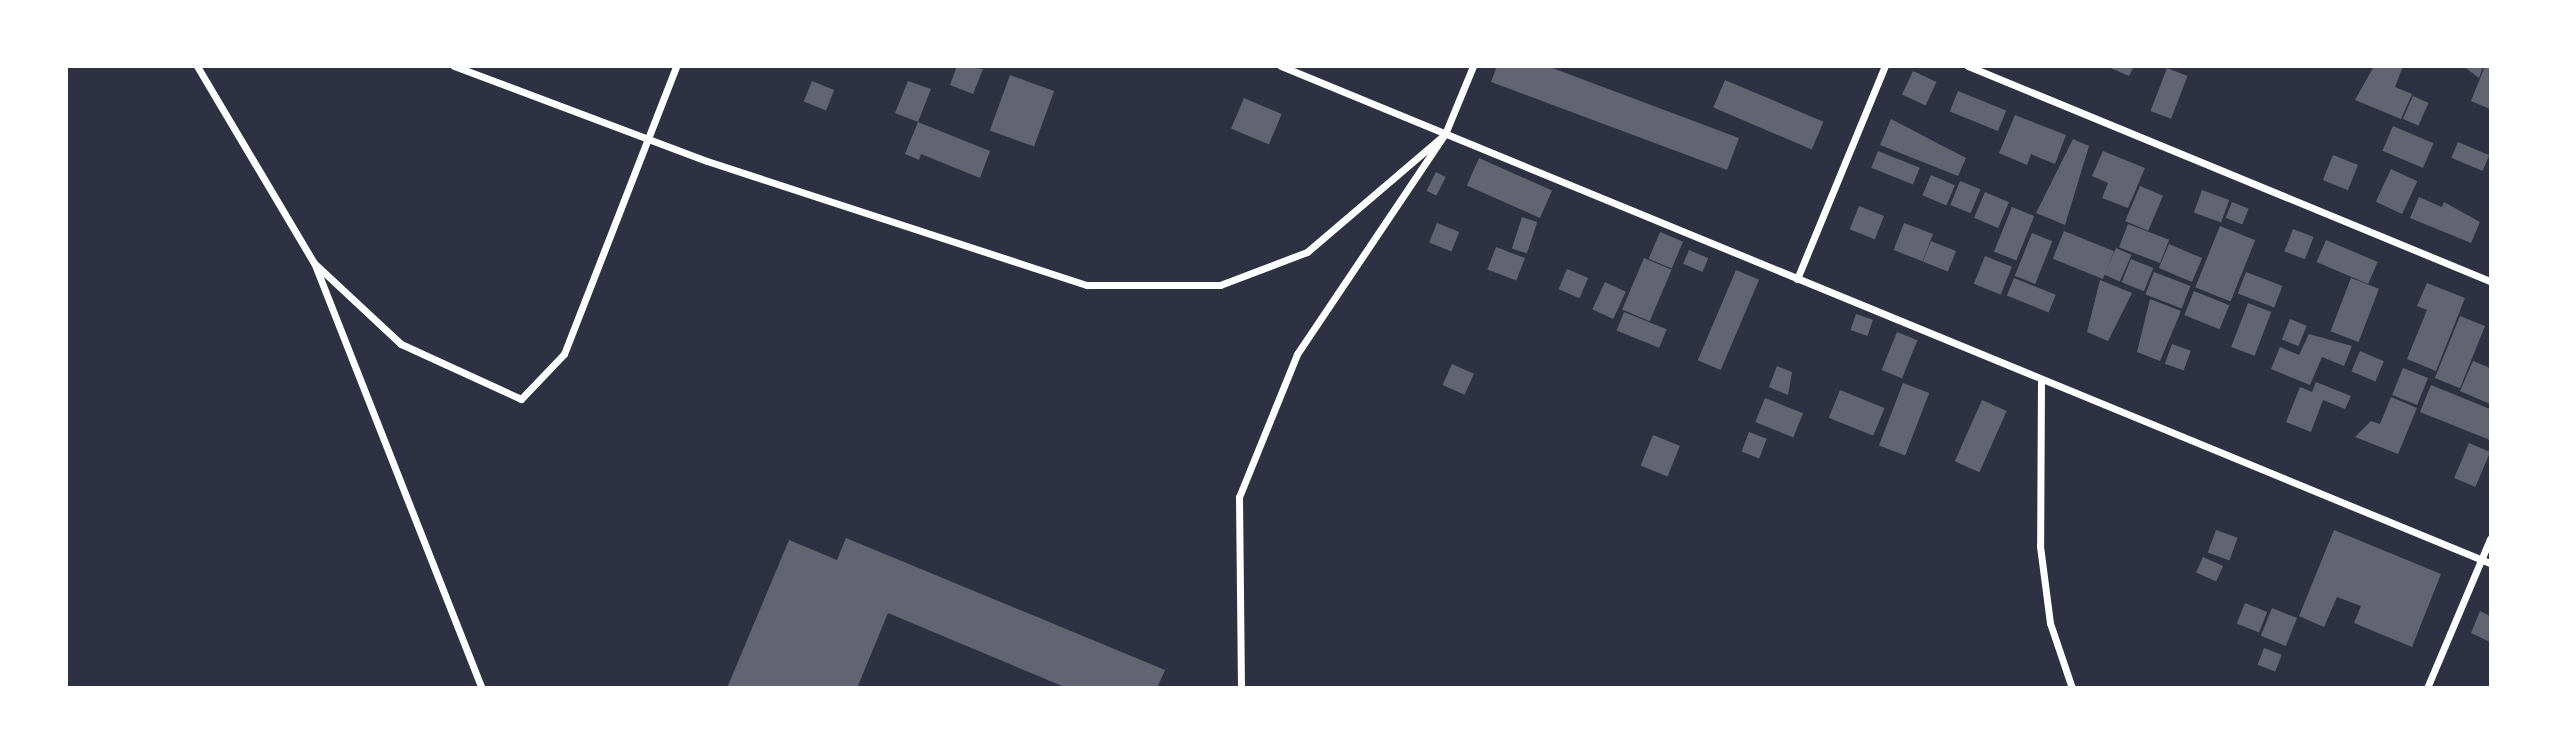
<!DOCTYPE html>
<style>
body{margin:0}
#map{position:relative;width:2557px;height:754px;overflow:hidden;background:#2d3142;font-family:"Open Sans",sans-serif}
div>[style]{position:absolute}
.building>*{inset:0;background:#626471;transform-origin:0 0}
.minor>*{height:7px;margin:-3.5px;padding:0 3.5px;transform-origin:3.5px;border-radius:3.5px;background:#fff}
span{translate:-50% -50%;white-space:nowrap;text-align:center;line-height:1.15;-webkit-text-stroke:6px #fff;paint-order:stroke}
.frame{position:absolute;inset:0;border:68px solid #fff;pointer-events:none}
</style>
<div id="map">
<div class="building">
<div style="clip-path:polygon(957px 66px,983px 69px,973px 94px,950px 85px)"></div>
<div style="clip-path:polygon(1497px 66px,1547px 66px,1739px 138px,1727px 170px,1491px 82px)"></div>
<div style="clip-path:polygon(2106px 66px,2134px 66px,2129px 76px)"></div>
<div style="clip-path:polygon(2374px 66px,2403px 66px,2395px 87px,2412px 94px,2401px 119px,2355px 100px)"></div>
<div style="clip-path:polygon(2463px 66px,2483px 66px,2479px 78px)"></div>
<div style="clip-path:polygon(2485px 66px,2490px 66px,2490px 109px,2471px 101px)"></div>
<div style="left:2167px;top:68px;width:22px;height:46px;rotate:21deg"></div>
<div style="left:1913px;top:71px;width:26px;height:26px;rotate:25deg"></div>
<div style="left:1010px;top:75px;width:47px;height:59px;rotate:20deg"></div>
<div style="left:1725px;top:80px;width:107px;height:30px;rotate:23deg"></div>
<div style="left:812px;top:81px;width:24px;height:22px;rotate:22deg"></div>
<div style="clip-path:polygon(908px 81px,931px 89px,918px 122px,990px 151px,980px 178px,921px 154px,919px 160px,905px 154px,918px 122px,895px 113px)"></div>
<div style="left:1958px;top:91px;width:52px;height:22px;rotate:22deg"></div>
<div style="left:2413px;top:96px;width:17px;height:25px;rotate:24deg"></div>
<div style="left:1244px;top:98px;width:41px;height:33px;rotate:23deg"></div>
<div style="clip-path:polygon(2015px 115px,2066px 135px,2055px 164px,2031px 154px,2027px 165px,1999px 153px)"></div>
<div style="clip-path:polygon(1891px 119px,1966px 158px,1958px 176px,1880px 145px)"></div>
<div style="left:2393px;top:126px;width:44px;height:27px;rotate:23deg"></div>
<div style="clip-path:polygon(2073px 139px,2089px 146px,2065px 225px,2036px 213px)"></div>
<div style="left:2458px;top:142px;width:34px;height:17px;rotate:23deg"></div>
<div style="left:1878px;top:151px;width:45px;height:18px;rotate:22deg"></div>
<div style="clip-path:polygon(2103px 151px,2145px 168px,2128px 208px,2102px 198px,2108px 183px,2092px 176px)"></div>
<div style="left:2333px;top:155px;width:27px;height:27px;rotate:22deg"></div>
<div style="left:1479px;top:158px;width:80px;height:30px;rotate:24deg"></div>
<div style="left:2391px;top:169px;width:29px;height:36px;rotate:25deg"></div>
<div style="left:1436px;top:172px;width:11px;height:21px;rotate:27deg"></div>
<div style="left:1931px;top:175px;width:26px;height:22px;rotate:23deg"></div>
<div style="left:1960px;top:181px;width:22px;height:26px;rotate:22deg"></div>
<div style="left:2140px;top:186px;width:25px;height:38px;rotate:23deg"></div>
<div style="left:2202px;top:190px;width:29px;height:24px;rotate:20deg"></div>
<div style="left:1985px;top:192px;width:26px;height:28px;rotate:23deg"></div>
<div style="clip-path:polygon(2419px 197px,2442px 207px,2444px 202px,2480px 222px,2471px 243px,2410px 218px)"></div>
<div style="left:2232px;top:202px;width:18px;height:17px;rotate:22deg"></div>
<div style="left:1859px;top:206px;width:27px;height:25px;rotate:22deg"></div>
<div style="left:2012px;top:207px;width:24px;height:48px;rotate:22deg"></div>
<div style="left:1522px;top:217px;width:16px;height:33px;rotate:18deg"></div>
<div style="left:1437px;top:223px;width:24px;height:21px;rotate:22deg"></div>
<div style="left:1904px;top:223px;width:31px;height:29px;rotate:21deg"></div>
<div style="left:2128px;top:224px;width:44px;height:25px;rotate:21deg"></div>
<div style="left:2220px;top:226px;width:38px;height:66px;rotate:22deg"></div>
<div style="left:2293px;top:229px;width:22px;height:24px;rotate:21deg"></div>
<div style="left:2064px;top:231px;width:54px;height:30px;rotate:22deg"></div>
<div style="left:1660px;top:232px;width:25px;height:29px;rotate:23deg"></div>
<div style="left:2032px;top:233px;width:22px;height:46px;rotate:22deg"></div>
<div style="left:2326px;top:240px;width:56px;height:24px;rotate:23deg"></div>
<div style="left:1931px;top:241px;width:27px;height:22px;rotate:22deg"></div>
<div style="left:2169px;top:244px;width:36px;height:26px;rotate:23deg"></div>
<div style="left:1496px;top:247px;width:31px;height:24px;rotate:21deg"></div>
<div style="left:2116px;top:248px;width:17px;height:29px;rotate:24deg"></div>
<div style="left:1689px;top:250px;width:21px;height:15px;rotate:23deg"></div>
<div style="left:1985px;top:256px;width:29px;height:30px;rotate:22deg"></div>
<div style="left:1644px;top:258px;width:30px;height:56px;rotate:23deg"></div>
<div style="left:2131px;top:259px;width:24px;height:25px;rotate:22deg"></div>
<div style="left:1567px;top:269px;width:23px;height:22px;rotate:23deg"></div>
<div style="left:1736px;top:270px;width:25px;height:98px;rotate:23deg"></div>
<div style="left:2154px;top:272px;width:39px;height:24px;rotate:21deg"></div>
<div style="left:2246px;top:272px;width:39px;height:23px;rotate:21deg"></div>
<div style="left:2014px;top:278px;width:45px;height:19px;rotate:22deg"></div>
<div style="left:2351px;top:278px;width:30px;height:57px;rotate:21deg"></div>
<div style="clip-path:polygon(2100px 280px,2132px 293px,2108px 341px,2087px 332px)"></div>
<div style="left:1605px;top:282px;width:23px;height:30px;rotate:25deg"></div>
<div style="clip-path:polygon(2427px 283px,2465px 298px,2436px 371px,2407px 359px,2427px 310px,2417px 306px)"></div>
<div style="left:2194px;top:291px;width:38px;height:26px;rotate:22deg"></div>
<div style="clip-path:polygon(2150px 299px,2181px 311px,2160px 361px,2137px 352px)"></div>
<div style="left:2248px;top:303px;width:25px;height:47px;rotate:21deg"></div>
<div style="left:1624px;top:312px;width:46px;height:20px;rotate:22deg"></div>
<div style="left:1856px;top:314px;width:18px;height:17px;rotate:19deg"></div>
<div style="left:2460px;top:316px;width:27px;height:67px;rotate:22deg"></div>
<div style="left:2290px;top:319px;width:18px;height:22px;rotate:22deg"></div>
<div style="left:1897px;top:332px;width:22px;height:41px;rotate:22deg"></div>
<div style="clip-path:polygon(2309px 334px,2352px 346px,2344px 366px,2322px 357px,2310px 385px,2271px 369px,2280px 347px,2299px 355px)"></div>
<div style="left:2172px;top:344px;width:20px;height:21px;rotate:20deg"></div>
<div style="left:2360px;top:351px;width:26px;height:22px;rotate:23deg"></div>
<div style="clip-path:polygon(2473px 361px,2490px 368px,2490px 404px,2460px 391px)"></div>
<div style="left:1452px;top:364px;width:24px;height:23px;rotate:24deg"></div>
<div style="clip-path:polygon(1777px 366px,1792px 372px,1788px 395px,1769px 387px)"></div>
<div style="left:2403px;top:368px;width:27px;height:29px;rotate:22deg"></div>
<div style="clip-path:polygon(2316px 382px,2351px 396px,2345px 409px,2323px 400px,2311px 432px,2286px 422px,2300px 387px,2312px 392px)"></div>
<div style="left:1903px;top:383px;width:28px;height:67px;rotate:21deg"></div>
<div style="clip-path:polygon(2431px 385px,2490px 409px,2490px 440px,2420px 412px)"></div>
<div style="left:1840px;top:390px;width:48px;height:30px;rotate:22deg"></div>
<div style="clip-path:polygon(2391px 397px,2417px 408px,2398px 454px,2355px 437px,2371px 421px,2380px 424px)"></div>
<div style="left:1765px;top:398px;width:41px;height:26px;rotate:22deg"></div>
<div style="left:1982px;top:400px;width:27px;height:67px;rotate:24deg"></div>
<div style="left:1749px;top:432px;width:19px;height:21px;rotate:21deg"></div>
<div style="left:1653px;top:435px;width:29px;height:33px;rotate:22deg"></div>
<div style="left:2469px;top:443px;width:23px;height:38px;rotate:23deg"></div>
<div style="left:2216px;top:530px;width:23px;height:24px;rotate:20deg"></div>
<div style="clip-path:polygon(2334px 530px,2441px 574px,2412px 647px,2354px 623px,2361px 606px,2337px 597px,2324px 627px,2299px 616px)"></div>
<div style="clip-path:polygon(846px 538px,1165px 670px,1157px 688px,1067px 688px,888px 613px,857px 688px,727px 688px,789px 540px,837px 560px)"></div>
<div style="left:2203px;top:557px;width:22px;height:17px;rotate:24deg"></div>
<div style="left:2245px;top:603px;width:24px;height:22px;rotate:22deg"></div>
<div style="left:2272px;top:608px;width:27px;height:30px;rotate:22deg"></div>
<div style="clip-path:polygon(2480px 611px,2490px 616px,2490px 642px,2471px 633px)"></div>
<div style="left:2264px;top:648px;width:19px;height:18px;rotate:21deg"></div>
</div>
<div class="minor">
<div style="left:197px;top:66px;width:229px;rotate:59.3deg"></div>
<div style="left:314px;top:263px;width:119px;rotate:43deg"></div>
<div style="left:401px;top:344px;width:132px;rotate:24.6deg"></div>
<div style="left:521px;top:399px;width:62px;rotate:-46.3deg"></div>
<div style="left:564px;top:354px;width:309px;rotate:-68.7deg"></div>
<div style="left:454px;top:66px;width:270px;rotate:20.6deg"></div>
<div style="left:707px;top:161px;width:400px;rotate:18.1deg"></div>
<div style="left:1087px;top:285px;width:133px"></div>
<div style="left:1220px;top:285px;width:93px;rotate:-20.8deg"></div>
<div style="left:1307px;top:252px;width:182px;rotate:-40.5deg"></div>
<div style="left:1281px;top:66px;width:1307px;rotate:22.35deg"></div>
<div style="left:1968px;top:66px;width:565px;rotate:22.39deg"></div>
<div style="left:315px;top:265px;width:455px;rotate:68.5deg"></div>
<div style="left:1797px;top:279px;width:230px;rotate:-67.6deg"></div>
<div style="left:2041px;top:379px;width:167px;rotate:90.3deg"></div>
<div style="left:2040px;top:546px;width:78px;rotate:82.6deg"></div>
<div style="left:2050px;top:623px;width:69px;rotate:71.3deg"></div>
<div style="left:1241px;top:688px;width:191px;rotate:-90.6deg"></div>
<div style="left:1239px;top:497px;width:154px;rotate:-67.9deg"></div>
<div style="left:1297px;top:354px;width:265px;rotate:-56.1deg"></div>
<div style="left:1445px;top:134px;width:74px;rotate:-67.6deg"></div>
<div style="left:2427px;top:688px;width:162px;rotate:-67.1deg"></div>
</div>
<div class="frame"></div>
</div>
